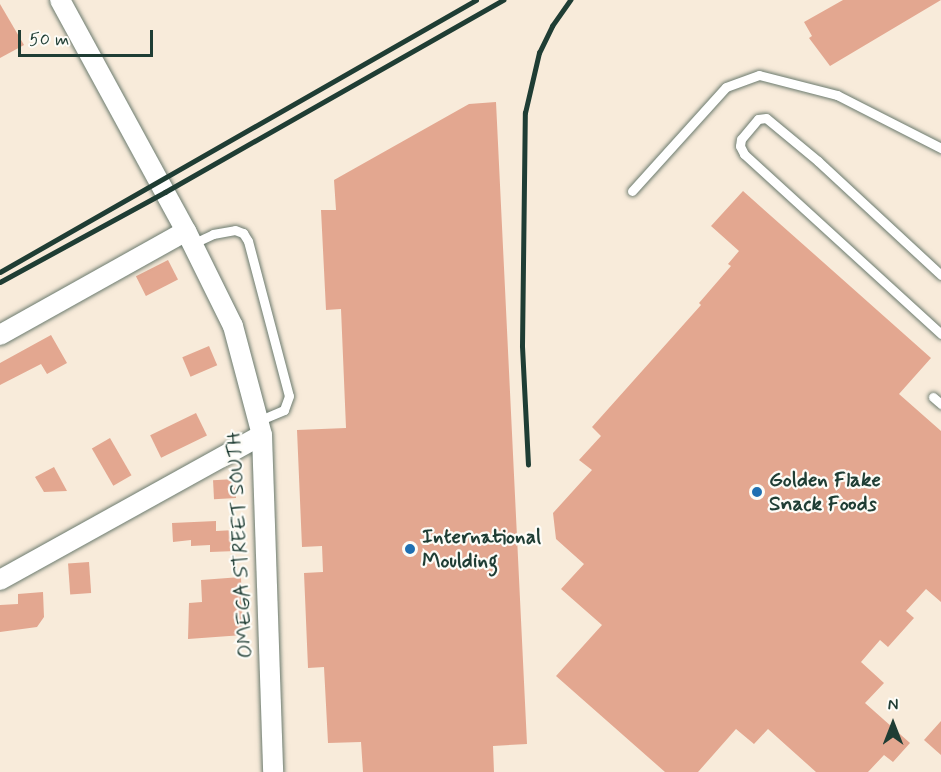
<!DOCTYPE html>
<style>
body{margin:0}
#map{position:relative;width:941px;height:772px;overflow:hidden;background:#f8ebda;font-family:Mynerve,sans-serif}
div>[style]{position:absolute}
.building>*{inset:0;background:#e3a790;transform-origin:0 0}
.roads{filter:drop-shadow(0 0 2px #6b7a6e) drop-shadow(0 0 2px #6b7a6e)}
.service>*{height:9px;margin:-4.5px;padding:0 4.5px;transform-origin:4.5px;border-radius:4.5px;background:#fff}
.minor>*{height:20px;margin:-10px;padding:0 10px;transform-origin:10px;border-radius:10px;background:#fff}
.rail>*{height:4.5px;margin:-2.25px;padding:0 2.25px;transform-origin:2.25px;border-radius:2.25px;background:#1f3d34}
.dots>*{width:16px;height:16px;translate:-50% -50%;box-sizing:border-box;border:3px solid #fdfcf7;border-radius:50%}
span{translate:-50% -50%;white-space:nowrap;text-align:center;line-height:1.15;-webkit-text-stroke:4.5px #fdfcf7;paint-order:stroke}
.poi-label{font-size:21px;color:#1f3d34;font-weight:700}
.left{translate:0 -50%;text-align:left}
.street-label{font-size:21px;color:#1f3d34}
.north{position:absolute;left:863px;top:694px;width:60px;height:60px;-webkit-text-stroke:4px #fdfcf7;paint-order:stroke;rotate:0deg;font-size:16px;font-weight:700;line-height:24px;text-align:center;color:#1f3d34}
.north::after{content:'';display:block;margin:auto;width:21px;height:27px;background:#1f3d34;clip-path:polygon(50% 0,100% 100%,50% 72%,0 100%)}
.scale{position:absolute;left:18px;top:30px;width:135px;height:27px;box-sizing:border-box;border:3px solid #1f3d34;border-top:0;padding-left:8px;font-size:18px;line-height:21px;white-space:nowrap;color:#1f3d34;-webkit-text-stroke:4px #fdfcf7;paint-order:stroke}
</style>
<div id="map">
<div class="building">
<div style="clip-path:polygon(843px 0,941px 0,830px 66px,809px 38px,812px 36px,804px 22px)"></div>
<div style="clip-path:polygon(0 4px,24px 45px,0 58px)"></div>
<div style="clip-path:polygon(496px 102px,527px 744px,493px 746px,494px 772px,363px 772px,361px 742px,328px 743px,324px 667px,308px 668px,304px 573px,323px 572px,322px 546px,302px 547px,297px 430px,346px 428px,341px 309px,326px 310px,321px 210px,336px 210px,334px 180px,469px 104px)"></div>
<div style="clip-path:polygon(743px 191px,931px 358px,899px 394px,941px 431px,941px 602px,926px 589px,906px 611px,914px 618px,888px 647px,880px 640px,861px 662px,884px 683px,865px 703px,910px 743px,893px 762px,884px 755px,868px 772px,816px 772px,768px 729px,754px 744px,736px 729px,698px 772px,665px 772px,556px 676px,602px 625px,561px 589px,584px 564px,556px 539px,553px 513px,592px 470px,579px 460px,601px 436px,592px 427px,701px 305px,699px 303px,731px 266px,728px 264px,739px 251px,711px 226px)"></div>
<div style="left:168px;top:260px;width:22px;height:36px;rotate:63deg"></div>
<div style="clip-path:polygon(51px 335px,67px 363px,47px 374px,41px 364px,0 385px,0 363px)"></div>
<div style="left:209px;top:346px;width:21px;height:29px;rotate:67deg"></div>
<div style="left:196px;top:413px;width:25px;height:51px;rotate:64deg"></div>
<div style="left:110px;top:438px;width:43px;height:21px;rotate:60deg"></div>
<div style="clip-path:polygon(54px 467px,67px 491px,44px 492px,35px 477px)"></div>
<div style="left:235px;top:479px;width:19px;height:22px;rotate:87deg"></div>
<div style="clip-path:polygon(216px 521px,216px 531px,235px 530px,236px 551px,210px 552px,210px 545px,191px 546px,191px 540px,173px 542px,172px 523px)"></div>
<div style="left:89px;top:562px;width:31px;height:21px;rotate:86deg"></div>
<div style="clip-path:polygon(241px 577px,243px 635px,188px 639px,189px 603px,202px 602px,201px 580px)"></div>
<div style="clip-path:polygon(43px 592px,44px 617px,37px 627px,0 632px,0 605px,18px 604px,18px 594px)"></div>
<div style="clip-path:polygon(941px 721px,941px 755px,924px 740px)"></div>
</div>
<div class="roads">
<div class="service">
<div style="left:632px;top:191px;width:140px;rotate:-47.9deg"></div>
<div style="left:726px;top:87px;width:35px;rotate:-20deg"></div>
<div style="left:759px;top:75px;width:81px;rotate:14.4deg"></div>
<div style="left:837px;top:95px;width:117px;rotate:27deg"></div>
<div style="left:192px;top:244px;width:23px;rotate:-25deg"></div>
<div style="left:213px;top:234px;width:22px;rotate:-10deg"></div>
<div style="left:235px;top:230px;width:9px;rotate:21deg"></div>
<div style="left:243px;top:233px;width:9px;rotate:58deg"></div>
<div style="left:248px;top:241px;width:160px;rotate:75.2deg"></div>
<div style="left:289px;top:396px;width:15px;rotate:110deg"></div>
<div style="left:284px;top:410px;width:28px;rotate:157deg"></div>
<div style="left:941px;top:275px;width:168px;rotate:-137.2deg"></div>
<div style="left:818px;top:161px;width:67px;rotate:-140.4deg"></div>
<div style="left:766px;top:118px;width:8px;rotate:173deg"></div>
<div style="left:758px;top:119px;width:26px;rotate:130deg"></div>
<div style="left:741px;top:139px;width:7px;rotate:98deg"></div>
<div style="left:740px;top:146px;width:9px;rotate:63deg"></div>
<div style="left:744px;top:154px;width:267px;rotate:42.4deg"></div>
<div style="left:933px;top:397px;width:11px;rotate:41deg"></div>
</div>
<div class="minor">
<div style="left:60px;top:0;width:263px;rotate:61.4deg"></div>
<div style="left:186px;top:231px;width:106px;rotate:63.7deg"></div>
<div style="left:233px;top:326px;width:113px;rotate:75.1deg"></div>
<div style="left:262px;top:435px;width:337px;rotate:88.1deg"></div>
<div style="left:0;top:335px;width:213px;rotate:-29.2deg"></div>
<div style="left:0;top:580px;width:299px;rotate:-29deg"></div>
</div>
</div>
<div class="rail">
<div style="left:0;top:272px;width:548px;rotate:-29.74deg"></div>
<div style="left:0;top:282px;width:188px;rotate:-28.6deg"></div>
<div style="left:165px;top:192px;width:389px;rotate:-29.6deg"></div>
<div style="left:528px;top:465px;width:119px;rotate:-92.9deg"></div>
<div style="left:522px;top:346px;width:233px;rotate:-89.3deg"></div>
<div style="left:525px;top:113px;width:62px;rotate:-76.9deg"></div>
<div style="left:539px;top:53px;width:30px;rotate:-64deg"></div>
<div style="left:552px;top:26px;width:32px;rotate:-55deg"></div>
</div>
<div class="dots">
<div style="left:757px;top:492px;background:#1f6fb2"></div>
<div style="left:410px;top:549px;background:#1f6fb2"></div>
</div>
<div class="poi-label">
<span class="left" style="left:769px;top:492px">Golden Flake<br>Snack Foods</span>
<span class="left" style="left:422px;top:549px">International<br>Moulding</span>
</div>
<div class="street-label">
<span style="left:240px;top:545px;rotate:-93deg">OMEGA STREET SOUTH</span>
</div>
<div class="north">N</div>
<div class="scale">50 m</div>
</div>
